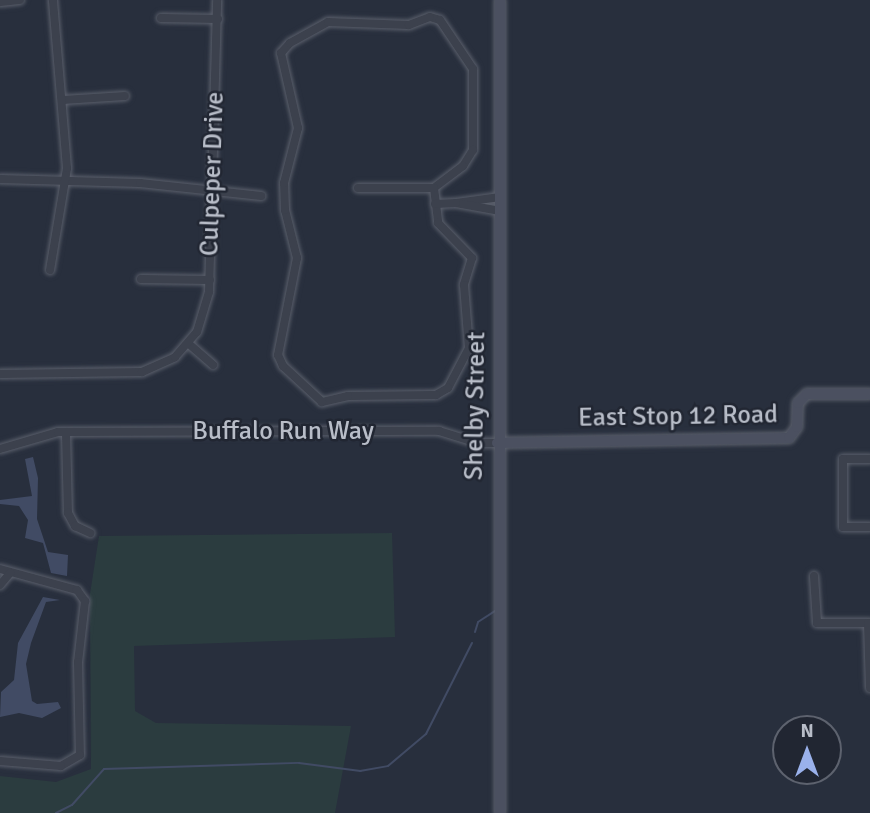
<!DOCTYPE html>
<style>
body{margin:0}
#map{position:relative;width:870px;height:813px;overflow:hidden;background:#282f3d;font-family:Signika,sans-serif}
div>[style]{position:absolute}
.green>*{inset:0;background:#2b3c3f}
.water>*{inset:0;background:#414b64}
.stream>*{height:2px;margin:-1px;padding:0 1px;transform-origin:1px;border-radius:1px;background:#414b64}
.roads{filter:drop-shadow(0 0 2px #5a5f6b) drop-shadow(0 0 2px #5a5f6b)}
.street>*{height:8px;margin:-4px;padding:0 4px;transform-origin:4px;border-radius:4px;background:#3c414d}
.secondary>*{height:10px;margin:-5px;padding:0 5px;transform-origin:5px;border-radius:5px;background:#4b5060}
span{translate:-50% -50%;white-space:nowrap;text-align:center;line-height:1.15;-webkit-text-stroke:5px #212632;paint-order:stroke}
.street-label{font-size:26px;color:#b8bdc8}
.north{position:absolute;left:772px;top:715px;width:70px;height:70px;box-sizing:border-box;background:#212632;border:2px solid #5d626e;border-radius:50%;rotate:0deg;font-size:19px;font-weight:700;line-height:28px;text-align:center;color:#b8bdc8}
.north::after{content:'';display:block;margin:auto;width:24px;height:32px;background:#9ab1eb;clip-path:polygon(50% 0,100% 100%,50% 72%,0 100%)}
</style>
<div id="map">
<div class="green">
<div style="clip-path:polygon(392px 533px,395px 637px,134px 646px,135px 711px,156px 723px,351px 726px,335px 813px,0 813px,0 776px,56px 782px,91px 769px,90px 594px,99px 536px)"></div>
</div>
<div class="water">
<div style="clip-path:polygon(33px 457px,38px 478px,37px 519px,48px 552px,68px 555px,67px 576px,51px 573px,43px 543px,25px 538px,28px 520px,19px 506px,0 504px,0 500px,32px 496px,25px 459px)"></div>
<div style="clip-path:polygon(43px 597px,60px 600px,46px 602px,31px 643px,26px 664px,32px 701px,37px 704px,58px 702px,61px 708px,42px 718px,19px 713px,0 717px,1px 692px,14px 680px,18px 643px)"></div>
</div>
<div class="stream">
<div style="left:475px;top:632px;width:10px;rotate:-73deg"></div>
<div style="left:478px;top:622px;width:20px;rotate:-33deg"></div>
<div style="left:56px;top:813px;width:18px;rotate:-27deg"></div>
<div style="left:72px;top:805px;width:48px;rotate:-48.4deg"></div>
<div style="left:104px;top:769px;width:195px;rotate:-1.8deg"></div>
<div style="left:299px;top:763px;width:62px;rotate:7.5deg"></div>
<div style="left:360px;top:771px;width:28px;rotate:-10deg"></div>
<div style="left:388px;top:766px;width:50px;rotate:-40.1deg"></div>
<div style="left:426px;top:734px;width:102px;rotate:-63.2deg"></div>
</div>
<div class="roads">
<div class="street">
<div style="left:0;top:2px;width:20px;rotate:-6deg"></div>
<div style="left:430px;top:17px;width:10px;rotate:17deg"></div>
<div style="left:440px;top:20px;width:59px;rotate:56deg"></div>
<div style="left:473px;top:69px;width:81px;rotate:90deg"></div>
<div style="left:473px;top:150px;width:19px;rotate:122deg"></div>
<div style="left:463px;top:166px;width:36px;rotate:143deg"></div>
<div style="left:434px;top:188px;width:35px;rotate:83deg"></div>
<div style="left:438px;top:223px;width:49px;rotate:45.8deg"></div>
<div style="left:472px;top:258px;width:28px;rotate:107deg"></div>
<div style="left:464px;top:285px;width:63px;rotate:85.5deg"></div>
<div style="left:469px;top:348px;width:45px;rotate:117.7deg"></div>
<div style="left:448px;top:388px;width:14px;rotate:150deg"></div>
<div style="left:436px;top:395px;width:88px;rotate:179.3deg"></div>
<div style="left:348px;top:396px;width:27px;rotate:167deg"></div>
<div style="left:322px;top:402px;width:53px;rotate:-137.3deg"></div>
<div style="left:283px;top:366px;width:12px;rotate:-114deg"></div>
<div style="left:278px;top:355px;width:99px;rotate:-78.9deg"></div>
<div style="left:297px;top:258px;width:49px;rotate:-104deg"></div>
<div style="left:285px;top:210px;width:27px;rotate:-92deg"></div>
<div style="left:284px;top:183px;width:57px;rotate:-75.7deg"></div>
<div style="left:298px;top:128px;width:77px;rotate:-102.8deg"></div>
<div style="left:281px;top:53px;width:13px;rotate:-48deg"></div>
<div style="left:290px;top:43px;width:43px;rotate:-28.9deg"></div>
<div style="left:328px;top:22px;width:81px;rotate:2.1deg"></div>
<div style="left:409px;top:25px;width:22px;rotate:-21deg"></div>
<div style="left:161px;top:18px;width:57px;rotate:1deg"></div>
<div style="left:63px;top:100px;width:62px;rotate:-3.7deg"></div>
<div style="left:0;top:179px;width:140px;rotate:1.6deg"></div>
<div style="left:140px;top:183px;width:122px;rotate:6.1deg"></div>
<div style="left:358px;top:188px;width:76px"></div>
<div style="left:500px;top:197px;width:44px;rotate:172.2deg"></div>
<div style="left:456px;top:203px;width:45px;rotate:10.3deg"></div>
<div style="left:435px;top:204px;width:21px;rotate:-3deg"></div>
<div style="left:50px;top:270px;width:103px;rotate:-80.5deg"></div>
<div style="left:67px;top:168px;width:169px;rotate:-94.8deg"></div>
<div style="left:141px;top:279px;width:69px;rotate:0.8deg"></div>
<div style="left:189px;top:344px;width:32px;rotate:41deg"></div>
<div style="left:0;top:374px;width:142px;rotate:-0.8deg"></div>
<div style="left:142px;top:372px;width:36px;rotate:-24deg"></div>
<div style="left:175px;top:357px;width:33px;rotate:-49deg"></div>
<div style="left:197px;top:332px;width:42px;rotate:-73.3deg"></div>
<div style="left:209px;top:292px;width:292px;rotate:-88.4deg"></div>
<div style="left:66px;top:433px;width:80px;rotate:88.6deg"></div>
<div style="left:68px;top:513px;width:15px;rotate:62deg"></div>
<div style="left:75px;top:526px;width:17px;rotate:25deg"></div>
<div style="left:0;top:449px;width:60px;rotate:-16.3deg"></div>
<div style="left:58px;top:432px;width:381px;rotate:-0.2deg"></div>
<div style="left:439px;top:431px;width:41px;rotate:17.1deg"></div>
<div style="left:478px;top:443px;width:19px"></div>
<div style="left:870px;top:459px;width:27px;rotate:180deg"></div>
<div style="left:843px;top:459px;width:68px;rotate:90deg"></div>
<div style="left:843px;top:527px;width:27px"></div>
<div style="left:0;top:569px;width:80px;rotate:15.3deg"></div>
<div style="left:77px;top:590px;width:14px;rotate:54deg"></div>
<div style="left:85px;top:601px;width:61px;rotate:96.5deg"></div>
<div style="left:78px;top:662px;width:93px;rotate:88.8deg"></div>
<div style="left:80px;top:755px;width:22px;rotate:150deg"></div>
<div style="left:61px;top:766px;width:61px;rotate:-175.3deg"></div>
<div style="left:814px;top:576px;width:47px;rotate:86.3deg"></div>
<div style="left:817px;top:623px;width:53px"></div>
<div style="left:0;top:585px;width:16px;rotate:-50deg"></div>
<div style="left:868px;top:623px;width:65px;rotate:88.2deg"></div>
</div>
<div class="secondary">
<div style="left:497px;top:443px;width:292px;rotate:-1deg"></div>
<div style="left:789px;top:438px;width:14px;rotate:-54deg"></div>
<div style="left:797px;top:427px;width:24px;rotate:-88deg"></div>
<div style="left:798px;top:403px;width:13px;rotate:-45deg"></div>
<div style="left:807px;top:394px;width:63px"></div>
<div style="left:500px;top:813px;width:813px;rotate:-90deg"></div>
</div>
</div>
<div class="street-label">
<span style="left:213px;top:174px;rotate:-88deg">Culpeper Drive</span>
<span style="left:476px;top:406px;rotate:-89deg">Shelby Street</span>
<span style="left:678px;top:417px;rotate:-1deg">East Stop 12 Road</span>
<span style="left:283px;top:432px">Buffalo Run Way</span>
</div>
<div class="north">N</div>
</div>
